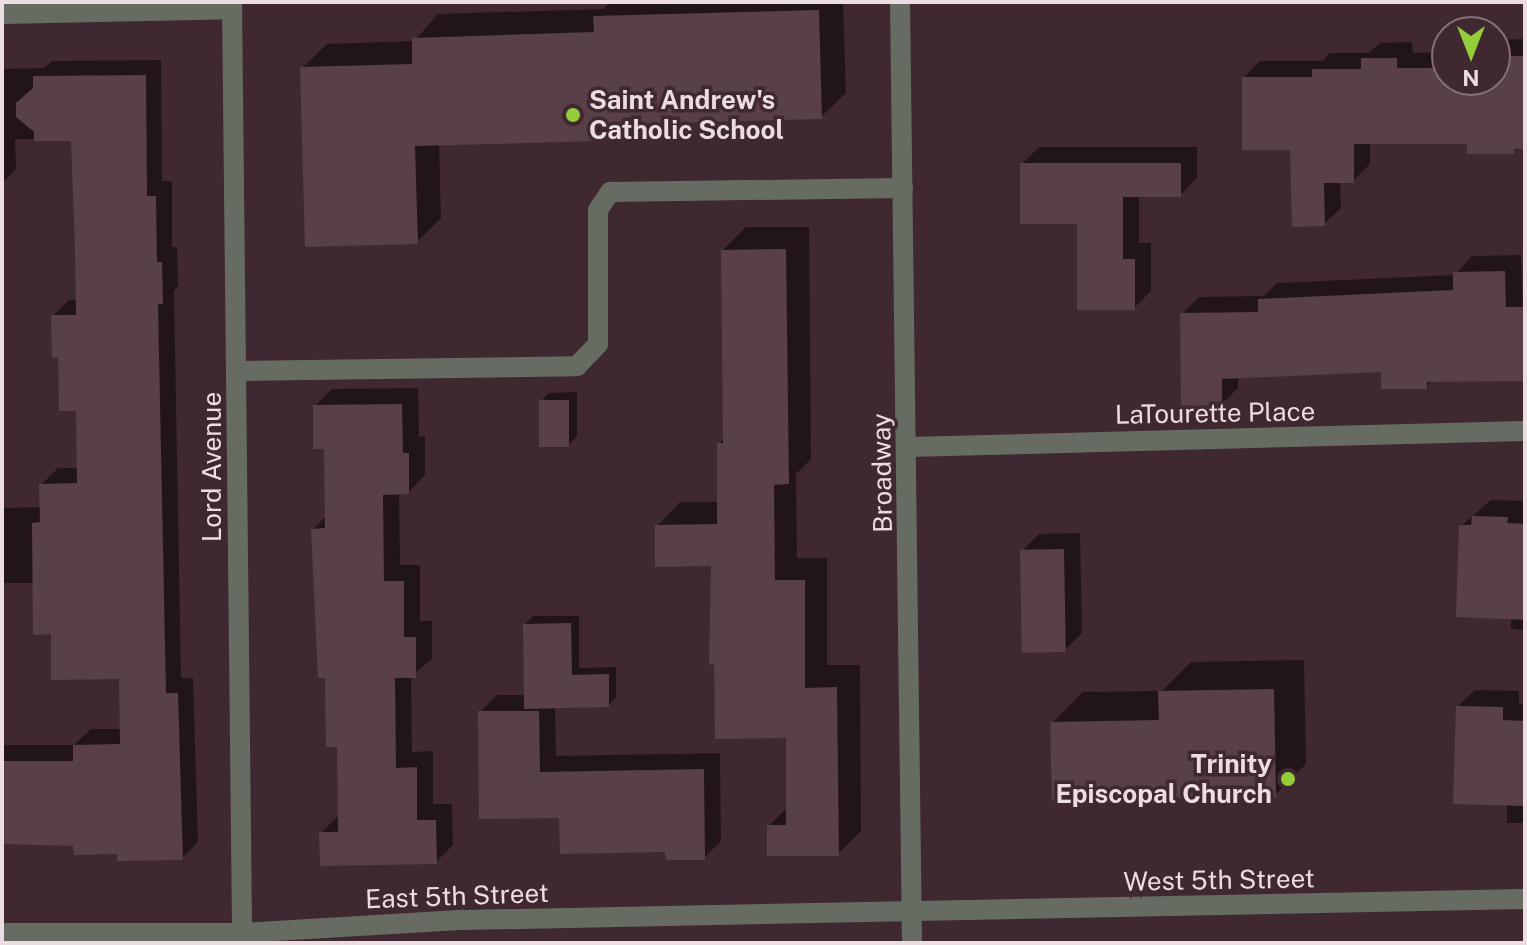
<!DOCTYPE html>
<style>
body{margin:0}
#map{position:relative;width:1527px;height:945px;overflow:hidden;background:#402831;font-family:"Public Sans",sans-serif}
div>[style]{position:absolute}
.shadow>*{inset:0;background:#0007}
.building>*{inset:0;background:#583f48;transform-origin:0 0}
.minor>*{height:20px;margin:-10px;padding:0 10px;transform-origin:10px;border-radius:10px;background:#676c62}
.dots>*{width:22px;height:22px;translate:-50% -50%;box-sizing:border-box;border:4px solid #402831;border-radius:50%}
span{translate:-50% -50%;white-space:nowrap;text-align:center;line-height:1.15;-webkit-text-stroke:7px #402831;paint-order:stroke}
.poi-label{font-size:26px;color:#ecdde2;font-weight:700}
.left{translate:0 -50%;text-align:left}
.right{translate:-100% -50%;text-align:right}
.street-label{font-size:26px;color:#ecdde2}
.frame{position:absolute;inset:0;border:4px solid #ecdde2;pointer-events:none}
.north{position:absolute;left:1431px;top:16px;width:80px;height:80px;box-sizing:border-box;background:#402831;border:2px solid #857078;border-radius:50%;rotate:180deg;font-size:22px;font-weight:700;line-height:32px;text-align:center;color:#ecdde2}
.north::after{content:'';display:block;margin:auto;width:28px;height:36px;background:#95cc3a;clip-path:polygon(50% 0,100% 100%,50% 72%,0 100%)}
</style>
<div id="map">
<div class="shadow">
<div style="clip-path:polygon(610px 2px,843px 2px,846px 93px,821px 117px,613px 122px,596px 139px,439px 143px,441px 218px,417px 242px,302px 68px,327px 44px,414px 41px,438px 14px,603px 9px)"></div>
<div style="clip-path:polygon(1525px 39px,1525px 149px,1469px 152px,1469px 142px,1370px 142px,1370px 164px,1353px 181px,1340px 181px,1341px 208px,1324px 224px,1292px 148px,1244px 77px,1260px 61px,1323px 61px,1330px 53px,1369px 53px,1380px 43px,1412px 42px,1413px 53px,1447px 52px,1447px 80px,1495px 80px,1495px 40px)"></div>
<div style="clip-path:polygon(161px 60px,162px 181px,172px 181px,172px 247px,177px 247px,178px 286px,174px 291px,181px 678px,193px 678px,198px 842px,182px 858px,75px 844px,2px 842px,2px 745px,74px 745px,91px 729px,122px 729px,121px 677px,53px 632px,34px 583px,2px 583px,2px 508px,42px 507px,41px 485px,58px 468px,79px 468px,78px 409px,60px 355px,53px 316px,69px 300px,78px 300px,73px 139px,15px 139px,16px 169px,2px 183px,2px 69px,44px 68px,52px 61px)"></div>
<div style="clip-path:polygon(1039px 147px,1197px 147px,1197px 178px,1180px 195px,1139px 195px,1139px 243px,1151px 243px,1151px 291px,1134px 308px,1079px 222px,1022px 164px)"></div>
<div style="clip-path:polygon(746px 227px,809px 227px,811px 459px,796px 474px,797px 558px,827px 558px,827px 665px,860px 665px,861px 831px,838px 854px,769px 826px,788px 807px,788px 736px,713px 564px,657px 526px,680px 502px,719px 502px,719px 444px,725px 437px,723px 250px)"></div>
<div style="clip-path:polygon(1521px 255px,1525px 379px,1433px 380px,1426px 387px,1383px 370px,1238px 376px,1238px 388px,1221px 405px,1182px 314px,1199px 297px,1264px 296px,1277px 283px,1455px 275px,1472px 256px)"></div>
<div style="clip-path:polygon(418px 388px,419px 437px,425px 436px,425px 475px,409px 492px,399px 492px,400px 565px,420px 565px,420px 621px,432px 621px,432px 659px,411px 676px,412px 752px,433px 751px,433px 804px,452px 804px,453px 845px,436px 862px,321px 833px,338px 816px,339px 745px,327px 676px,313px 529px,326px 516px,326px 447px,315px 406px,332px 389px)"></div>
<div style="clip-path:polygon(577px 392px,577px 436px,569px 445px,541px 401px,549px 393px)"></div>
<div style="clip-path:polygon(1491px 500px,1525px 501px,1525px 630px,1511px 629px,1511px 617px,1461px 526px)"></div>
<div style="clip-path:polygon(1080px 533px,1082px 633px,1065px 650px,1022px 551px,1039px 534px)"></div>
<div style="clip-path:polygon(533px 616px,579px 616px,579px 668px,616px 667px,616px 697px,608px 706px,555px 706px,556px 756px,720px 753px,721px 841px,704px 858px,561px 816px,480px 712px,497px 695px,526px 695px,525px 624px)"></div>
<div style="clip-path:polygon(1304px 660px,1306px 764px,1275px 795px,1052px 723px,1083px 692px,1162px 691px,1191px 662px)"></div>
<div style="clip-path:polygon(1475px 690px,1519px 691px,1519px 704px,1525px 704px,1525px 823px,1507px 823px,1507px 803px,1458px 706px)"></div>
</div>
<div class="building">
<div style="clip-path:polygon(819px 10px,822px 119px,597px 125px,597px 141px,415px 146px,418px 244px,305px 247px,300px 67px,412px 64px,412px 38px,594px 32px,593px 16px)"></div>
<div style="clip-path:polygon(1495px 56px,1525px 56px,1525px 149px,1514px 149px,1514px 154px,1467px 154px,1467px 144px,1354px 144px,1354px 183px,1324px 183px,1325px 226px,1292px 227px,1290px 150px,1242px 150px,1242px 77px,1312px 77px,1312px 69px,1361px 69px,1361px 58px,1397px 58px,1397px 68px,1447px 68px,1447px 80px,1495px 80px)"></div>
<div style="clip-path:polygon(146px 75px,147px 196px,156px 196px,157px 262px,162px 262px,163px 304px,158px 304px,166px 693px,178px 693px,183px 860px,117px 861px,117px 854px,74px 855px,73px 846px,2px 844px,2px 761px,73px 761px,73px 745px,120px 744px,119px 679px,51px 680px,51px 634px,33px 635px,32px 523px,40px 522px,39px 484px,77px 483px,76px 411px,59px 411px,58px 357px,52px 358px,51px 315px,76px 315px,75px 249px,71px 141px,34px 141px,34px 132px,16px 117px,16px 103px,33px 88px,33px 76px)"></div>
<div style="clip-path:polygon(1020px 163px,1181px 163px,1181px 197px,1123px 197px,1123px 259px,1135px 259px,1135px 310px,1077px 310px,1077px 224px,1020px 224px)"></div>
<div style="clip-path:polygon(786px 249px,789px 484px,774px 485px,775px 580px,805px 580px,805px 688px,837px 687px,839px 856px,767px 856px,767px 825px,786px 825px,786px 738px,715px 739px,714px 664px,709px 665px,711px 566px,655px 567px,655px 525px,717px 524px,717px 443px,723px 443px,721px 250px)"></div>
<div style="clip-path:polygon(1505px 271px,1506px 307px,1525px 307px,1525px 381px,1427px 382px,1427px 389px,1381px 389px,1381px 372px,1222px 379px,1222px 407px,1181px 407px,1180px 313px,1258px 312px,1258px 299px,1453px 290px,1453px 272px)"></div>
<div style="left:539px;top:400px;width:30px;height:47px"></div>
<div style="clip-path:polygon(402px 404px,403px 453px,409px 453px,409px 494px,383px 495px,384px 581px,404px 581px,404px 637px,416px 637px,416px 678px,395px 678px,396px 768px,417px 767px,417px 820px,436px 820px,437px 864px,320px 866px,319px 832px,338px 832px,337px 747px,326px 747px,325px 678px,318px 678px,311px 529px,325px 528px,324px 449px,313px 449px,313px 405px)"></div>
<div style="clip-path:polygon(1472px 516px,1508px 517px,1507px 523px,1525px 524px,1525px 620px,1456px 617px,1459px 525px,1471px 525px)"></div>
<div style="left:1064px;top:549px;width:103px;height:44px;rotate:89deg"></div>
<div style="clip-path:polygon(571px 623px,572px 675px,609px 674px,609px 707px,524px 709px,523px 624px)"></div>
<div style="clip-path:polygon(1274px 689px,1276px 797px,1052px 801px,1050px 722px,1159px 720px,1158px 691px)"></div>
<div style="clip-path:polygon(1456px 706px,1503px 707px,1503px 720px,1525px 721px,1525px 806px,1453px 804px)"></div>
<div style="clip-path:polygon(478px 711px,539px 711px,540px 772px,704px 769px,705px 860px,666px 860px,665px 852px,560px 854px,559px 818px,479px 819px)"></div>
</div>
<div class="minor">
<div style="left:232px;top:2px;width:931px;rotate:89.38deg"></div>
<div style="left:900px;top:2px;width:941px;rotate:89.27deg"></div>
<div style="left:2px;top:14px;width:230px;rotate:-1.2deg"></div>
<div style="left:238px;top:371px;width:339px;rotate:-0.8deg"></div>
<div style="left:577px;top:366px;width:30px;rotate:-46deg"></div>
<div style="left:598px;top:344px;width:134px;rotate:-90deg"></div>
<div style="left:598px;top:210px;width:22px;rotate:-56deg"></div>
<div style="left:610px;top:192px;width:293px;rotate:-0.8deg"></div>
<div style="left:907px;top:447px;width:618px;rotate:-1.48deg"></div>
<div style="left:2px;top:933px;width:240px"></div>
<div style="left:242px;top:933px;width:222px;rotate:-3.4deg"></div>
<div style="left:464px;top:920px;width:1061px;rotate:-1.13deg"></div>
</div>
<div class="dots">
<div style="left:573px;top:115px;background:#95cc3a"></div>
<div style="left:1288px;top:779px;background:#95cc3a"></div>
</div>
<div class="poi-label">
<span class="left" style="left:589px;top:115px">Saint Andrew's<br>Catholic School</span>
<span class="right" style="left:1272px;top:779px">Trinity<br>Episcopal Church</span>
</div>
<div class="street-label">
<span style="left:1215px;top:413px;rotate:-1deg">LaTourette Place</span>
<span style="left:212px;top:467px;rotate:-90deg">Lord Avenue</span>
<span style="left:882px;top:473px;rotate:-91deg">Broadway</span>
<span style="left:1219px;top:880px;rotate:-1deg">West 5th Street</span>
<span style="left:457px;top:896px;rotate:-2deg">East 5th Street</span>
</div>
<div class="frame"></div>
<div class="north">N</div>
</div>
